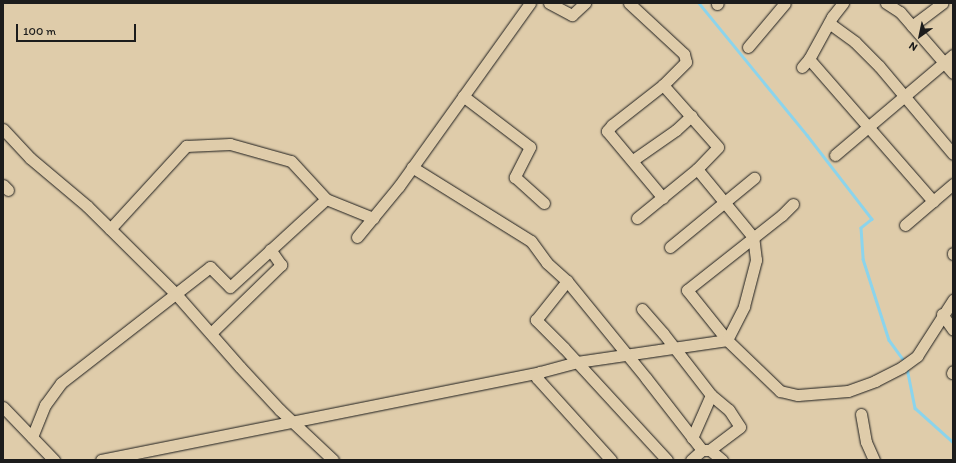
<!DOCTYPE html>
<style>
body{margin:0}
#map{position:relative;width:956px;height:463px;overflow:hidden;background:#dfccaa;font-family:Itim,sans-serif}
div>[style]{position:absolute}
.stream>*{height:2.5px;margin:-1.25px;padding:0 1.25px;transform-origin:1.25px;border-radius:1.25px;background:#8bd4ec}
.roads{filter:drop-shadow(0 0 1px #1c1c1c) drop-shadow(0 0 1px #1c1c1c)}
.minor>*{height:11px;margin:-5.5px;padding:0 5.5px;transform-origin:5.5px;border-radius:5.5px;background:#dfccaa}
span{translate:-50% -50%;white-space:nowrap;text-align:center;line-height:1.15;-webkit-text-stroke:3px #dfccaa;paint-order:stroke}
.frame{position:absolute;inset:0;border:4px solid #1c1c1c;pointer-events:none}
.north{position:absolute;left:900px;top:16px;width:40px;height:40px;-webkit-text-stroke:3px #dfccaa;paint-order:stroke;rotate:213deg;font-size:11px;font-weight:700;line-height:16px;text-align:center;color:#1c1c1c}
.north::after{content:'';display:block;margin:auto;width:14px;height:18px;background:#1c1c1c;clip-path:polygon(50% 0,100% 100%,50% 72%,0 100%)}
.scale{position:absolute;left:16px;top:24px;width:120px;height:18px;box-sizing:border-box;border:2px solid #1c1c1c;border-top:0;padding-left:5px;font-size:12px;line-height:14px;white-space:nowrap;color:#1c1c1c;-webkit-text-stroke:3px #dfccaa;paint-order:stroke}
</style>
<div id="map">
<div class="stream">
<div style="left:699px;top:3px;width:171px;rotate:50.7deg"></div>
<div style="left:807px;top:135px;width:106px;rotate:52.3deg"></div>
<div style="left:872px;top:219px;width:14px;rotate:141deg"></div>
<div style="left:861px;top:228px;width:31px;rotate:86deg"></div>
<div style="left:863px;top:259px;width:85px;rotate:72.2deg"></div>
<div style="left:889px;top:340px;width:27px;rotate:54deg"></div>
<div style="left:907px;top:368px;width:41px;rotate:78.7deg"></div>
<div style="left:915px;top:408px;width:51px;rotate:41.8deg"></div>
</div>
<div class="roads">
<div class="minor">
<div style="left:549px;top:3px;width:26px;rotate:28deg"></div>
<div style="left:572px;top:15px;width:18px;rotate:-43deg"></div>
<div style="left:629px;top:3px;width:75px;rotate:42.8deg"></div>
<div style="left:684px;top:54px;width:8px;rotate:76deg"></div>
<div style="left:686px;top:62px;width:33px;rotate:135deg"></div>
<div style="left:663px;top:85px;width:65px;rotate:141.9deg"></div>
<div style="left:612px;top:125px;width:8px;rotate:130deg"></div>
<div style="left:607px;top:131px;width:87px;rotate:50.1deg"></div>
<div style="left:886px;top:3px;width:17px;rotate:33deg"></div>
<div style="left:900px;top:12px;width:81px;rotate:49deg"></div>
<div style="left:717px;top:4px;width:1px;rotate:-45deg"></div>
<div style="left:829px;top:23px;width:32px;rotate:36deg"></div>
<div style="left:855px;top:42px;width:34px;rotate:45deg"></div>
<div style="left:879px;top:66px;width:115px;rotate:49.9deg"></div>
<div style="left:912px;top:26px;width:38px;rotate:-37deg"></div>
<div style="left:748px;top:47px;width:57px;rotate:-49.9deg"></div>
<div style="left:809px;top:59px;width:189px;rotate:48.9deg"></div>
<div style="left:802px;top:67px;width:11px;rotate:-49deg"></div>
<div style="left:809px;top:59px;width:48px;rotate:-61.3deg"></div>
<div style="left:832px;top:17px;width:18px;rotate:-52deg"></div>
<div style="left:463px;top:96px;width:84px;rotate:37.3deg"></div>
<div style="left:530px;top:147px;width:34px;rotate:117deg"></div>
<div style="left:515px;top:177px;width:39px;rotate:42deg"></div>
<div style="left:3px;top:129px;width:40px;rotate:47deg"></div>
<div style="left:30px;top:158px;width:75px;rotate:40.1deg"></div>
<div style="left:87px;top:206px;width:124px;rotate:44.7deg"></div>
<div style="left:175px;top:293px;width:98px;rotate:48.7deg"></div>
<div style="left:240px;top:367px;width:59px;rotate:47.1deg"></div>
<div style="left:280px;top:410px;width:73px;rotate:43.3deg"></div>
<div style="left:835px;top:155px;width:155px;rotate:-40.3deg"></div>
<div style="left:633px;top:160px;width:52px;rotate:-34.9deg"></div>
<div style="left:676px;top:130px;width:21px;rotate:-43deg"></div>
<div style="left:412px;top:167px;width:140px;rotate:31.9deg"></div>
<div style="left:531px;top:241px;width:27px;rotate:54deg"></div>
<div style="left:547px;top:263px;width:27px;rotate:42deg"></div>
<div style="left:3px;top:185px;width:7px;rotate:45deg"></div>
<div style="left:793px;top:204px;width:16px;rotate:135deg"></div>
<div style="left:782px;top:215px;width:121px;rotate:141.7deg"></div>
<div style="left:687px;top:290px;width:64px;rotate:51.3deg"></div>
<div style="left:727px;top:340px;width:74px;rotate:43.9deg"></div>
<div style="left:780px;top:391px;width:18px;rotate:13deg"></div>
<div style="left:798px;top:395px;width:50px;rotate:-4.6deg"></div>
<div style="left:848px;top:391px;width:29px;rotate:-20deg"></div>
<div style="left:875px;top:381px;width:30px;rotate:-27deg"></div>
<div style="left:902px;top:367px;width:19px;rotate:-36deg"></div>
<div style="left:917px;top:356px;width:67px;rotate:-57.3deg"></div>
<div style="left:637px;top:218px;width:77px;rotate:-39.2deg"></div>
<div style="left:697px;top:169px;width:30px;rotate:-46deg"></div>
<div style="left:718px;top:147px;width:83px;rotate:-131.6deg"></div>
<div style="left:905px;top:225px;width:63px;rotate:-40.5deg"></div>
<div style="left:110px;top:229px;width:113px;rotate:-47.5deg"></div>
<div style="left:186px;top:146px;width:44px;rotate:-2.6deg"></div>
<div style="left:230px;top:144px;width:63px;rotate:15.6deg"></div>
<div style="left:291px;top:161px;width:52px;rotate:47.4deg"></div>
<div style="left:326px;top:199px;width:51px;rotate:22deg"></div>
<div style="left:357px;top:237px;width:66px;rotate:-50.5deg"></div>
<div style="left:399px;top:186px;width:225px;rotate:-54.4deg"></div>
<div style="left:670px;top:247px;width:109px;rotate:-39.4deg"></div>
<div style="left:953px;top:254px;width:1px;rotate:-90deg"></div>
<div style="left:642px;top:309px;width:32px;rotate:49deg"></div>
<div style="left:663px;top:333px;width:78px;rotate:52.3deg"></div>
<div style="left:711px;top:395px;width:23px;rotate:40deg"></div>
<div style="left:729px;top:410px;width:20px;rotate:57deg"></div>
<div style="left:740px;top:427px;width:38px;rotate:143deg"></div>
<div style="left:942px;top:314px;width:19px;rotate:55deg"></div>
<div style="left:211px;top:333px;width:98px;rotate:-44.2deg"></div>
<div style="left:281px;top:265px;width:19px;rotate:-125deg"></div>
<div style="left:952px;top:373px;width:2px;rotate:-63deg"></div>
<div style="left:3px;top:407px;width:74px;rotate:46.1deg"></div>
<div style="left:861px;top:414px;width:28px;rotate:80deg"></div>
<div style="left:866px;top:442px;width:20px;rotate:66deg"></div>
<div style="left:32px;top:437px;width:35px;rotate:-68deg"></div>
<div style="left:45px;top:405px;width:27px;rotate:-54deg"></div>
<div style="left:61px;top:383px;width:189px;rotate:-37.9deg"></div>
<div style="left:210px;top:267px;width:28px;rotate:45deg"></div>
<div style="left:230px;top:287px;width:130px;rotate:-42.5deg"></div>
<div style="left:692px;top:438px;width:47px;rotate:-66.2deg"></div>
<div style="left:101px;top:460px;width:448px;rotate:-11.3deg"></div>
<div style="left:611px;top:460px;width:110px;rotate:-132.1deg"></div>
<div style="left:537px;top:378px;width:7px;rotate:-63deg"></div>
<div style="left:540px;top:372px;width:38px;rotate:-15deg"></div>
<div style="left:577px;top:362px;width:152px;rotate:-8.3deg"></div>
<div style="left:727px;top:340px;width:38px;rotate:-63deg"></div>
<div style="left:744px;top:306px;width:48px;rotate:-75.4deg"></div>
<div style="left:756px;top:260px;width:23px;rotate:-97deg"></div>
<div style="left:753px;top:237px;width:88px;rotate:-129.5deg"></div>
<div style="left:667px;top:460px;width:152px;rotate:-132.6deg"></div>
<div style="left:564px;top:348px;width:40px;rotate:-135deg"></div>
<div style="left:536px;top:320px;width:50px;rotate:-51.5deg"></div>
<div style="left:567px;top:281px;width:125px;rotate:50.8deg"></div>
<div style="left:646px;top:378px;width:91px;rotate:52.1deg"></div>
<div style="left:691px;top:460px;width:15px;rotate:-42deg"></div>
<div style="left:702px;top:450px;width:8px"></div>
<div style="left:710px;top:450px;width:16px;rotate:40deg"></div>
</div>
</div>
<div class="frame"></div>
<div class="north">N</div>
<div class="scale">100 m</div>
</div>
